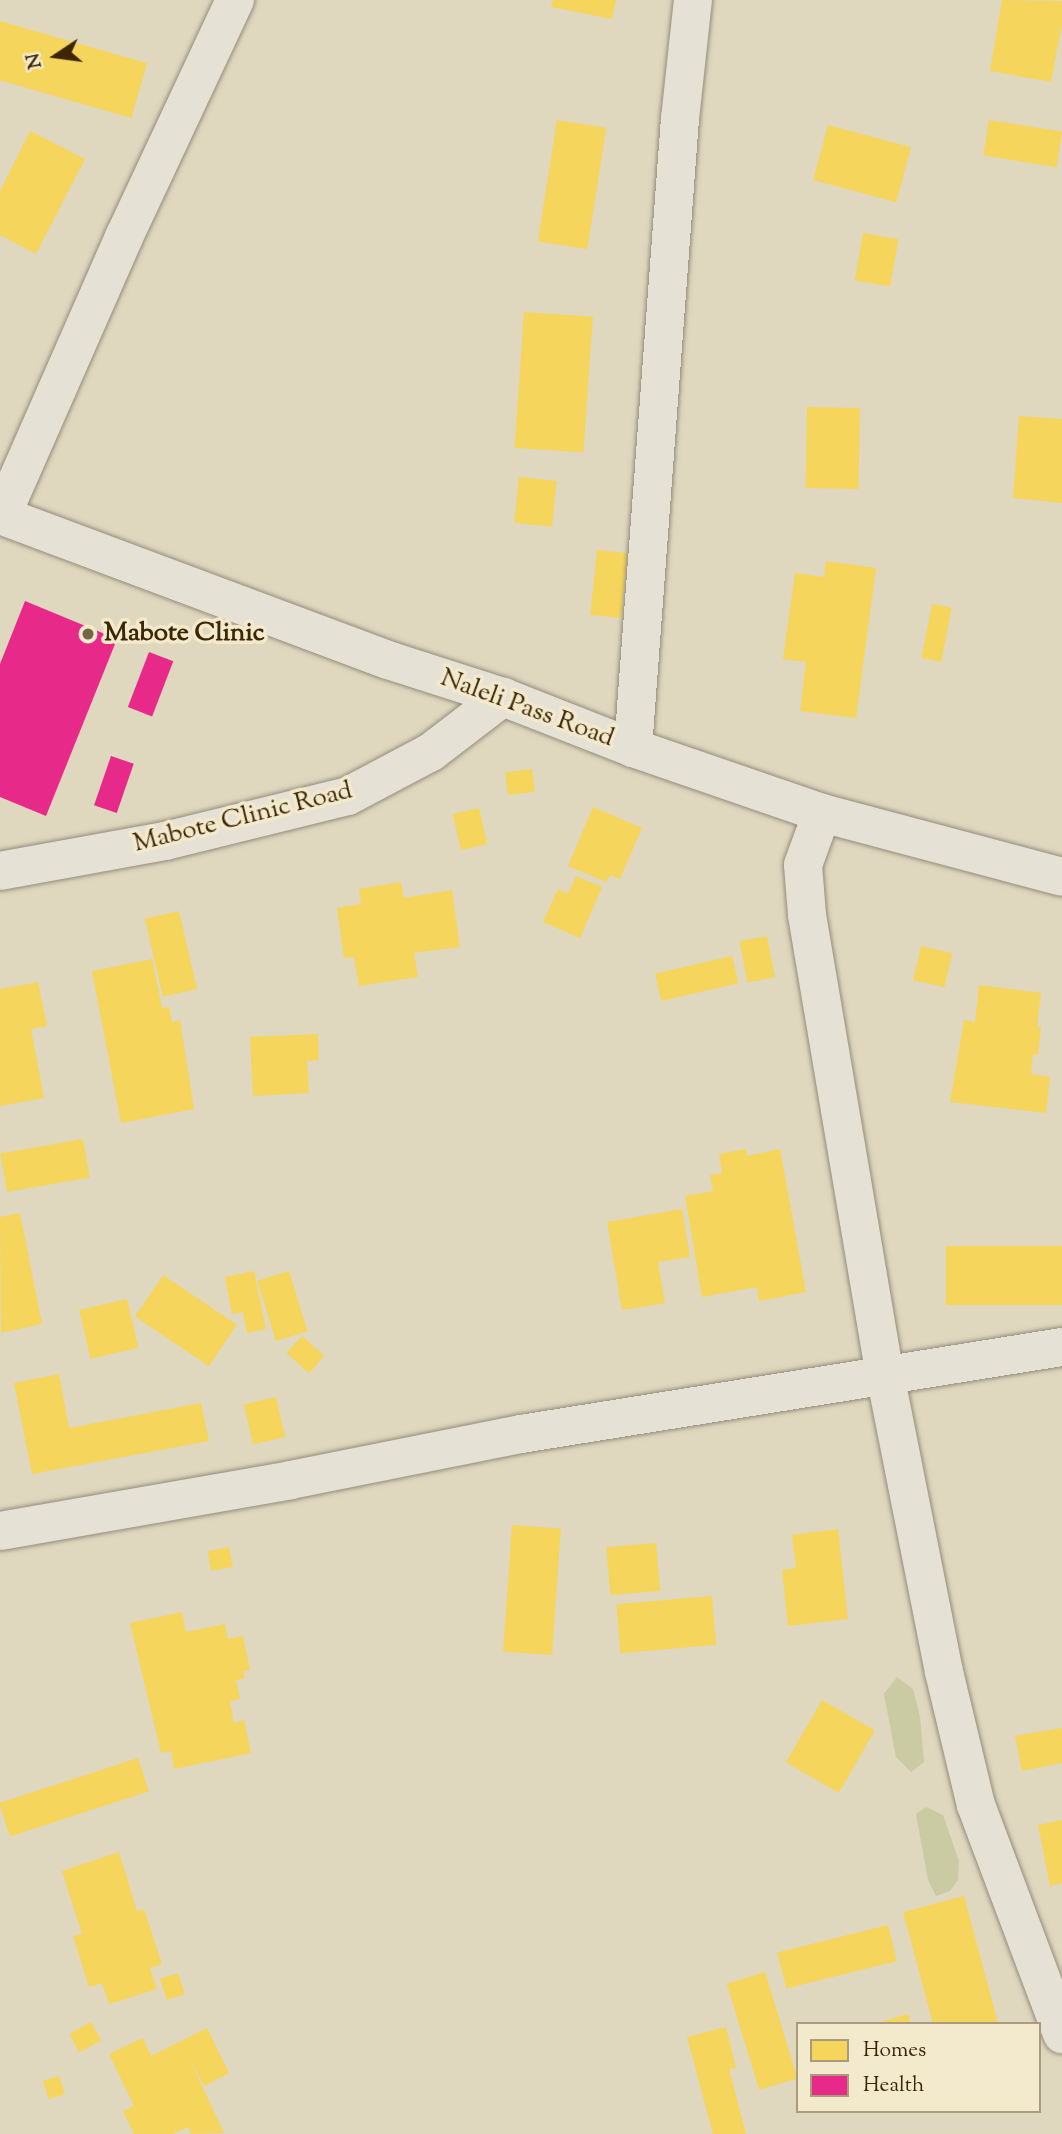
<!DOCTYPE html>
<style>
body{margin:0}
#map{position:relative;width:1062px;height:2134px;overflow:hidden;background:#dfd7be;font-family:"Sorts Mill Goudy",serif}
div>[style]{position:absolute}
.green>*{inset:0;background:#cacba2}
.homes>*{inset:0;background:#f6d55c;transform-origin:0 0}
.health>*{inset:0;background:#e7298a;transform-origin:0 0}
.roads{filter:drop-shadow(0 0 2px #938c7a) drop-shadow(0 0 2px #938c7a)}
.minor>*{height:38px;margin:-19px;padding:0 19px;transform-origin:19px;border-radius:19px;background:#e5e1d5}
.secondary>*{height:38px;margin:-19px;padding:0 19px;transform-origin:19px;border-radius:19px;background:#e5e1d5}
.dots>*{width:19px;height:19px;translate:-50% -50%;box-sizing:border-box;border:4px solid #f3e9cc;border-radius:50%}
span{translate:-50% -50%;white-space:nowrap;text-align:center;line-height:1.15;-webkit-text-stroke:7px #f3e9cc;paint-order:stroke}
.poi-label{font-size:26px;color:#3c2604;font-weight:700}
.left{translate:0 -50%;text-align:left}
.street-label{font-size:26px;color:#3c2604}
.legend{position:absolute;left:796px;top:2022px;width:245px;height:91px;box-sizing:border-box;background:#f3e9cc;border:2px solid #aa9b7c;margin:0;padding:9px 12px;list-style:none;font-size:21px;color:#3c2604}
.legend li{display:flex;align-items:center;gap:14px;height:35px}
.legend b{width:35px;border:2px solid #aa9b7c}
.north{position:absolute;left:21px;top:21px;width:70px;height:70px;-webkit-text-stroke:5px #f3e9cc;paint-order:stroke;rotate:257deg;font-size:19px;font-weight:700;line-height:28px;text-align:center;color:#3c2604}
.north::after{content:'';display:block;margin:auto;width:24px;height:32px;background:#3c2604;clip-path:polygon(50% 0,100% 100%,50% 72%,0 100%)}
</style>
<div id="map">
<div class="green">
<div style="clip-path:polygon(897px 1677px,913px 1689px,920px 1717px,924px 1762px,911px 1772px,896px 1757px,884px 1694px)"></div>
<div style="clip-path:polygon(926px 1807px,943px 1815px,959px 1861px,958px 1880px,950px 1891px,936px 1896px,928px 1880px,916px 1814px)"></div>
</div>
<div class="homes">
<div style="clip-path:polygon(553px 0,616px 0,612px 19px,551px 7px)"></div>
<div style="clip-path:polygon(1002px 0,1062px 1px,1062px 24px,1051px 82px,990px 71px)"></div>
<div style="left:0;top:21px;width:153px;height:57px;rotate:16deg"></div>
<div style="left:557px;top:120px;width:50px;height:123px;rotate:9deg"></div>
<div style="left:989px;top:120px;width:74px;height:36px;rotate:9deg"></div>
<div style="left:828px;top:125px;width:86px;height:57px;rotate:15deg"></div>
<div style="clip-path:polygon(30px 131px,85px 159px,36px 254px,0 235px,0 191px)"></div>
<div style="left:863px;top:233px;width:36px;height:48px;rotate:10deg"></div>
<div style="left:524px;top:312px;width:69px;height:136px;rotate:4deg"></div>
<div style="left:807px;top:407px;width:53px;height:81px;rotate:1deg"></div>
<div style="clip-path:polygon(1019px 416px,1062px 419px,1062px 503px,1013px 498px)"></div>
<div style="left:519px;top:477px;width:38px;height:46px;rotate:6deg"></div>
<div style="left:597px;top:550px;width:31px;height:65px;rotate:6deg"></div>
<div style="clip-path:polygon(826px 561px,876px 568px,856px 718px,800px 711px,806px 662px,783px 659px,795px 573px,824px 577px)"></div>
<div style="left:932px;top:604px;width:20px;height:55px;rotate:11deg"></div>
<div style="left:532px;top:769px;width:23px;height:27px;rotate:83deg"></div>
<div style="clip-path:polygon(593px 807px,642px 828px,620px 879px,610px 875px,606px 882px,568px 866px)"></div>
<div style="left:479px;top:808px;width:37px;height:27px;rotate:77deg"></div>
<div style="clip-path:polygon(576px 876px,602px 887px,580px 938px,543px 922px,558px 889px,568px 894px)"></div>
<div style="clip-path:polygon(401px 882px,404px 898px,452px 890px,460px 947px,414px 953px,418px 977px,359px 986px,354px 957px,344px 958px,337px 908px,361px 904px,359px 889px)"></div>
<div style="left:179px;top:911px;width:80px;height:35px;rotate:77deg"></div>
<div style="left:767px;top:936px;width:42px;height:28px;rotate:79deg"></div>
<div style="left:921px;top:946px;width:32px;height:35px;rotate:13deg"></div>
<div style="left:732px;top:956px;width:28px;height:79px;rotate:77deg"></div>
<div style="clip-path:polygon(152px 959px,162px 1008px,169px 1007px,172px 1022px,180px 1020px,194px 1109px,121px 1123px,92px 971px)"></div>
<div style="clip-path:polygon(38px 982px,47px 1026px,31px 1029px,44px 1098px,0 1106px,0 989px)"></div>
<div style="clip-path:polygon(979px 985px,1041px 993px,1037px 1027px,1041px 1027px,1038px 1055px,1033px 1054px,1031px 1074px,1050px 1077px,1046px 1113px,950px 1102px,964px 1020px,975px 1022px)"></div>
<div style="clip-path:polygon(318px 1034px,319px 1060px,307px 1061px,309px 1093px,253px 1096px,250px 1037px)"></div>
<div style="left:83px;top:1139px;width:39px;height:84px;rotate:80deg"></div>
<div style="clip-path:polygon(746px 1149px,747px 1156px,780px 1149px,806px 1292px,759px 1301px,757px 1287px,702px 1297px,685px 1196px,713px 1191px,710px 1175px,722px 1173px,719px 1154px)"></div>
<div style="clip-path:polygon(682px 1209px,690px 1257px,658px 1262px,665px 1303px,622px 1310px,607px 1222px)"></div>
<div style="clip-path:polygon(20px 1213px,42px 1324px,1px 1333px,0 1217px)"></div>
<div style="left:1062px;top:1246px;width:59px;height:116px;rotate:90deg"></div>
<div style="clip-path:polygon(254px 1271px,266px 1329px,247px 1333px,243px 1312px,232px 1314px,225px 1277px)"></div>
<div style="left:289px;top:1271px;width:63px;height:33px;rotate:73deg"></div>
<div style="left:163px;top:1275px;width:89px;height:50px;rotate:34deg"></div>
<div style="left:127px;top:1299px;width:50px;height:49px;rotate:77deg"></div>
<div style="left:302px;top:1336px;width:30px;height:23px;rotate:42deg"></div>
<div style="clip-path:polygon(59px 1374px,69px 1428px,201px 1403px,209px 1441px,32px 1474px,14px 1383px)"></div>
<div style="left:276px;top:1397px;width:41px;height:33px;rotate:77deg"></div>
<div style="left:512px;top:1525px;width:49px;height:127px;rotate:4deg"></div>
<div style="clip-path:polygon(838px 1529px,848px 1619px,788px 1626px,782px 1570px,796px 1568px,792px 1535px)"></div>
<div style="left:656px;top:1543px;width:48px;height:50px;rotate:85deg"></div>
<div style="left:229px;top:1547px;width:20px;height:22px;rotate:79deg"></div>
<div style="left:712px;top:1596px;width:49px;height:96px;rotate:85deg"></div>
<div style="clip-path:polygon(182px 1612px,186px 1632px,225px 1624px,228px 1639px,243px 1636px,250px 1670px,243px 1671px,245px 1678px,236px 1680px,240px 1699px,230px 1701px,234px 1723px,244px 1720px,251px 1753px,174px 1769px,171px 1751px,161px 1753px,130px 1623px)"></div>
<div style="left:822px;top:1700px;width:61px;height:72px;rotate:30deg"></div>
<div style="clip-path:polygon(1062px 1728px,1062px 1763px,1022px 1771px,1015px 1736px)"></div>
<div style="left:138px;top:1758px;width:35px;height:146px;rotate:72deg"></div>
<div style="clip-path:polygon(1062px 1820px,1062px 1883px,1050px 1886px,1038px 1825px)"></div>
<div style="clip-path:polygon(119px 1852px,137px 1911px,144px 1909px,162px 1964px,150px 1968px,157px 1989px,109px 2004px,102px 1983px,89px 1987px,73px 1936px,82px 1934px,62px 1871px)"></div>
<div style="left:964px;top:1896px;width:132px;height:63px;rotate:75deg"></div>
<div style="left:888px;top:1925px;width:37px;height:114px;rotate:76deg"></div>
<div style="left:765px;top:1972px;width:111px;height:40px;rotate:73deg"></div>
<div style="left:178px;top:1973px;width:22px;height:19px;rotate:72deg"></div>
<div style="clip-path:polygon(908px 2014px,911px 2024px,877px 2024px,877px 2023px)"></div>
<div style="left:91px;top:2022px;width:21px;height:25px;rotate:61deg"></div>
<div style="clip-path:polygon(726px 2027px,736px 2068px,729px 2069px,746px 2134px,713px 2134px,687px 2037px)"></div>
<div style="clip-path:polygon(207px 2028px,229px 2073px,204px 2086px,189px 2058px,224px 2133px,191px 2134px,188px 2127px,172px 2134px,134px 2134px,123px 2111px,134px 2106px,109px 2054px,143px 2038px,151px 2056px)"></div>
<div style="left:59px;top:2076px;width:19px;height:17px;rotate:72deg"></div>
</div>
<div class="health">
<div style="clip-path:polygon(25px 601px,117px 639px,46px 816px,0 797px,0 664px)"></div>
<div style="left:149px;top:652px;width:26px;height:59px;rotate:21deg"></div>
<div style="left:111px;top:756px;width:24px;height:52px;rotate:19deg"></div>
</div>
<div class="roads">
<div class="minor">
<div style="left:2px;top:515px;width:304px;rotate:-66.3deg"></div>
<div style="left:124px;top:237px;width:262px;rotate:-64.9deg"></div>
<div style="left:633px;top:748px;width:631px;rotate:-85.73deg"></div>
<div style="left:680px;top:119px;width:120px;rotate:-83.8deg"></div>
<div style="left:822px;top:813px;width:55px;rotate:110.1deg"></div>
<div style="left:803px;top:865px;width:50px;rotate:85.4deg"></div>
<div style="left:807px;top:915px;width:466px;rotate:80.4deg"></div>
<div style="left:885px;top:1374px;width:304px;rotate:78.8deg"></div>
<div style="left:944px;top:1672px;width:137px;rotate:76.5deg"></div>
<div style="left:976px;top:1805px;width:245px;rotate:69.4deg"></div>
<div style="left:0;top:871px;width:168px;rotate:-10.3deg"></div>
<div style="left:165px;top:841px;width:188px;rotate:-13.8deg"></div>
<div style="left:348px;top:796px;width:94px;rotate:-27.9deg"></div>
<div style="left:431px;top:752px;width:91px;rotate:-37.4deg"></div>
<div style="left:0;top:1531px;width:295px;rotate:-9.9deg"></div>
<div style="left:291px;top:1480px;width:235px;rotate:-11.3deg"></div>
<div style="left:521px;top:1434px;width:548px;rotate:-9.14deg"></div>
</div>
<div class="secondary">
<div style="left:0;top:515px;width:414px;rotate:20.5deg"></div>
<div style="left:388px;top:660px;width:121px;rotate:17.8deg"></div>
<div style="left:503px;top:697px;width:140px;rotate:21.4deg"></div>
<div style="left:633px;top:748px;width:200px;rotate:19deg"></div>
<div style="left:822px;top:813px;width:248px;rotate:14.9deg"></div>
</div>
</div>
<div class="dots">
<div style="left:88px;top:634px;background:#756445"></div>
</div>
<div class="poi-label">
<span class="left" style="left:104px;top:634px">Mabote Clinic</span>
</div>
<div class="street-label">
<span style="left:527px;top:709px;rotate:20deg">Naleli Pass Road</span>
<span style="left:243px;top:818px;rotate:-14deg">Mabote Clinic Road</span>
</div>
<ul class="legend">
<li><b style="height:19px;background:#f6d55c"></b>Homes</li>
<li><b style="height:19px;background:#e7298a"></b>Health</li>
</ul>
<div class="north">N</div>
</div>
